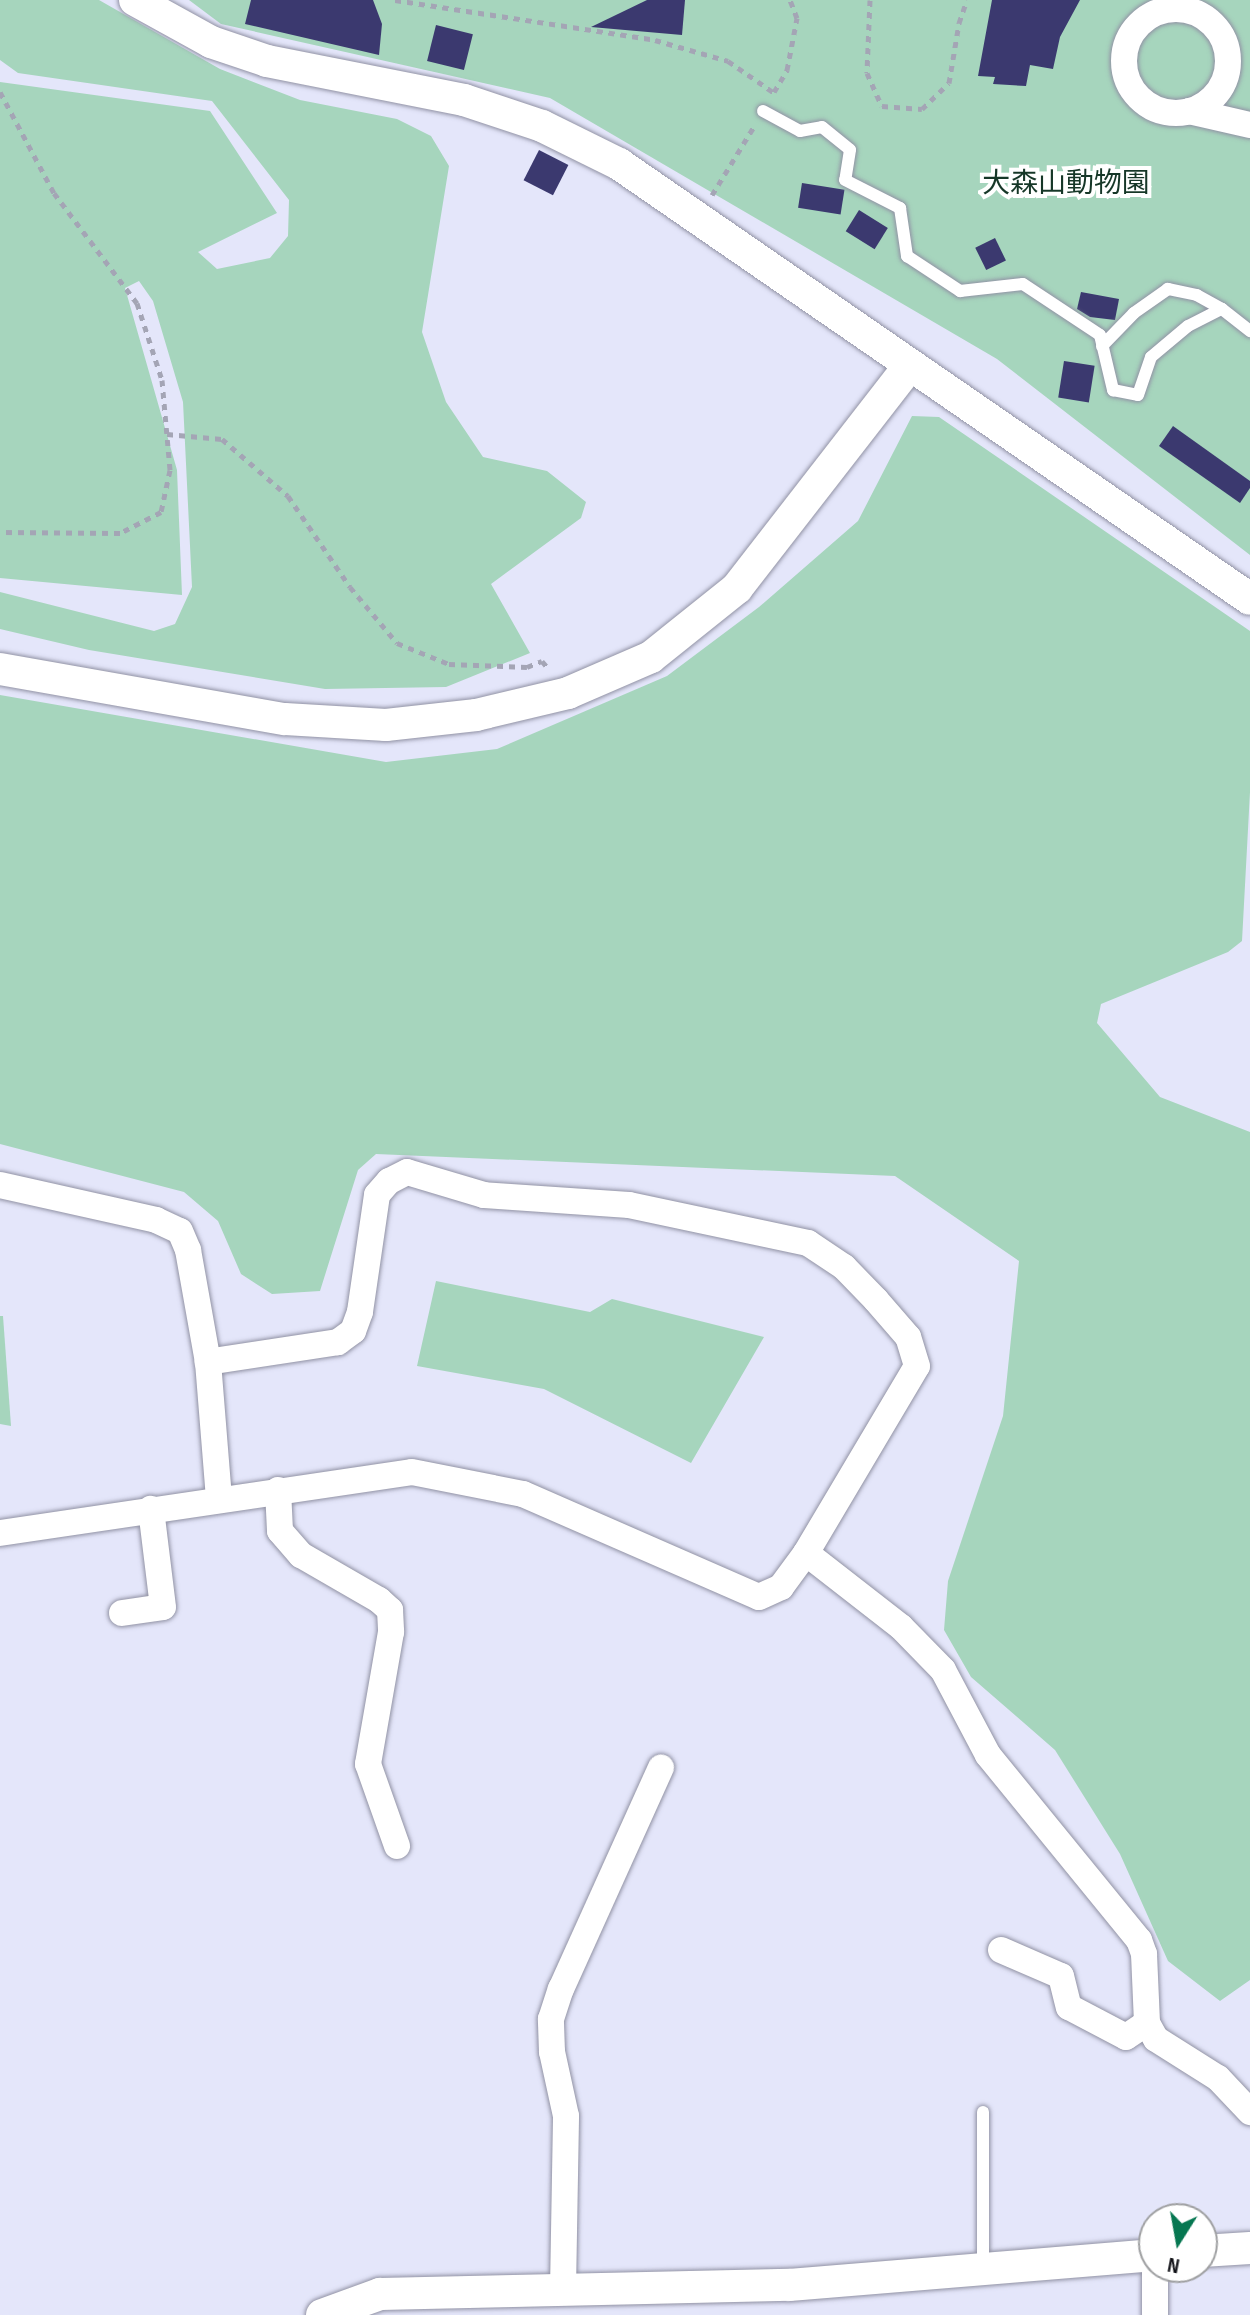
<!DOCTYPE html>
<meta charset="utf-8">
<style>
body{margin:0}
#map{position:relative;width:1250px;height:2315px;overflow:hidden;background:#e4e6fa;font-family:"Sofia Sans Condensed","Noto Sans JP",sans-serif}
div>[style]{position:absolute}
.green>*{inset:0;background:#a6d5bd}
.building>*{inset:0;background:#3b396f;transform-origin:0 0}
.path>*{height:5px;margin-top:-2.5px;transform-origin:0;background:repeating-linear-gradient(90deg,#a4a5b5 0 6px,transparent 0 12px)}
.roads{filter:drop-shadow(0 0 2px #9192a4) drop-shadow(0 0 2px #9192a4)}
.service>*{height:12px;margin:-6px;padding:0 6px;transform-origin:6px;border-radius:6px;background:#fff}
.minor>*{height:26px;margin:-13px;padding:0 13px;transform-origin:13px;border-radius:13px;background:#fff}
.minor>.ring{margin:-13px;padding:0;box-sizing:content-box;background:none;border:26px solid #fff;border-radius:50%}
.tertiary>*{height:32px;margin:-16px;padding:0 16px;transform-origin:16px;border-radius:16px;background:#fff}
span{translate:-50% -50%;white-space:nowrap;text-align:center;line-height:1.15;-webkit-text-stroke:8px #fff;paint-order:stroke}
.park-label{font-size:28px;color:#163728}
.north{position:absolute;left:1138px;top:2203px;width:80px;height:80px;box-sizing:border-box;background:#fff;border:2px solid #9fa0a2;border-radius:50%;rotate:191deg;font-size:22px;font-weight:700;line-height:32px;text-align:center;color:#101117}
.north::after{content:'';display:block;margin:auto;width:28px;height:36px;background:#067751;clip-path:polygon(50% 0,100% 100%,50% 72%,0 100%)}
</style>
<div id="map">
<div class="green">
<div style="clip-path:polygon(0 0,99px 0,220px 69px,300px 100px,397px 119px,431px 136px,449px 166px,422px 332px,446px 402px,483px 457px,547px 471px,586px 502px,581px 518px,491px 584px,530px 653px,446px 687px,325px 689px,89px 650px,0 629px,0 592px,154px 631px,175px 624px,192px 587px,183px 402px,153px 301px,139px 281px,125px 288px,177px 470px,182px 595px,0 578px,0 82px,210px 111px,277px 213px,198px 252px,217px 269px,270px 258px,288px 236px,289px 200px,212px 101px,18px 73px,0 60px)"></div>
<div style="clip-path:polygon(189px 0,1250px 0,1250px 555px,997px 359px,550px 98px,221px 24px)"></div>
<div style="clip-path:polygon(912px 416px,939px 417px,1250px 631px,1250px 792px,1242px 941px,1228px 952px,1101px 1004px,1097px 1023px,1160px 1097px,1250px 1132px,1250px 1980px,1220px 2001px,1168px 1961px,1120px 1854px,1055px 1750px,971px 1677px,944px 1630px,948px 1581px,1003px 1416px,1019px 1261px,895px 1176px,376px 1154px,358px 1170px,320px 1291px,272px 1294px,241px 1274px,218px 1221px,184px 1192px,0 1144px,0 695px,386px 762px,497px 749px,667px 676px,759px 607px,858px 521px)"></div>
<div style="clip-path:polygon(436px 1281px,590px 1312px,612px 1299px,764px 1337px,691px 1463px,544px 1389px,417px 1366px)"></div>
<div style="clip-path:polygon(0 1316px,3px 1316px,11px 1426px,0 1424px)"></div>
</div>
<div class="building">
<div style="clip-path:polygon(251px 0,373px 0,382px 24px,379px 55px,245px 24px)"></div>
<div style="clip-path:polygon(647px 0,685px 0,682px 35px,591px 27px)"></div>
<div style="clip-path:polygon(992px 0,1080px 0,1060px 37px,1053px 69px,1030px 65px,1026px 86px,993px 84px,995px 77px,978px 76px)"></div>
<div style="left:436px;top:25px;width:38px;height:37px;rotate:14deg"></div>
<div style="left:539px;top:150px;width:33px;height:34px;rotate:27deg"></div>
<div style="left:802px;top:183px;width:43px;height:25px;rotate:9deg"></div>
<div style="left:859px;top:210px;width:34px;height:25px;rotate:32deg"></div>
<div style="left:995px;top:238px;width:25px;height:22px;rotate:64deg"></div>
<div style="clip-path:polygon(1081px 292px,1119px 299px,1115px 320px,1090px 317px,1077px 309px)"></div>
<div style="left:1064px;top:361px;width:31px;height:37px;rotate:9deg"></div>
<div style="clip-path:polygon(1173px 426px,1250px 481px,1250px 488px,1240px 503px,1159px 446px)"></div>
</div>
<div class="path">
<div style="left:395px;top:0;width:263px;rotate:8.7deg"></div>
<div style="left:655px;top:40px;width:76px;rotate:16deg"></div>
<div style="left:728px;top:61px;width:55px;rotate:34.6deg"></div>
<div style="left:870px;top:0;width:73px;rotate:92.4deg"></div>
<div style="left:867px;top:73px;width:36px;rotate:66deg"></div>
<div style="left:882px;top:106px;width:40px;rotate:4.3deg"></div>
<div style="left:922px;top:109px;width:37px;rotate:-44deg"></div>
<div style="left:949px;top:83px;width:61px;rotate:-80.5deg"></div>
<div style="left:959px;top:23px;width:24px;rotate:-71deg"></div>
<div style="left:0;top:92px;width:115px;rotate:61.9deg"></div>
<div style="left:54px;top:193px;width:138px;rotate:53deg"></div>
<div style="left:137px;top:303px;width:81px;rotate:72deg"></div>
<div style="left:162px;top:380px;width:90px;rotate:84.9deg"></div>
<div style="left:170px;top:470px;width:43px;rotate:102.1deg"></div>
<div style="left:161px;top:512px;width:46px;rotate:152.9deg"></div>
<div style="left:120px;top:533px;width:120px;rotate:-179.5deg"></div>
<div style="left:774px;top:92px;width:26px;rotate:-59deg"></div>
<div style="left:787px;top:70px;width:53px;rotate:-79.1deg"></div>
<div style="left:797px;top:18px;width:19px;rotate:-111deg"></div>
<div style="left:712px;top:195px;width:79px;rotate:-58.5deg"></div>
<div style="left:167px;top:434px;width:55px;rotate:5.2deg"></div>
<div style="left:222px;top:439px;width:87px;rotate:40.8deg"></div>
<div style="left:288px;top:496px;width:110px;rotate:55.7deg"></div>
<div style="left:350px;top:587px;width:73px;rotate:50deg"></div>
<div style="left:397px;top:643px;width:56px;rotate:22deg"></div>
<div style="left:449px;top:664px;width:78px;rotate:2.2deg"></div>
<div style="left:527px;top:667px;width:16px;rotate:-22deg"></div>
<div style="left:542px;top:661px;width:8px;rotate:50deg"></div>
</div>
<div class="roads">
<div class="service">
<div style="left:763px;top:111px;width:42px;rotate:28.4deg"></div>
<div style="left:800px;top:131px;width:22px;rotate:-10deg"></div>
<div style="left:822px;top:127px;width:36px;rotate:39deg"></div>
<div style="left:850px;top:150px;width:30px;rotate:99deg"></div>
<div style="left:845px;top:180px;width:62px;rotate:27deg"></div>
<div style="left:900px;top:208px;width:49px;rotate:81.7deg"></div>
<div style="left:907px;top:256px;width:64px;rotate:33.4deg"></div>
<div style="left:960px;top:291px;width:63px;rotate:-6.3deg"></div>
<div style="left:1023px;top:284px;width:92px;rotate:33.5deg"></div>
<div style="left:1100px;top:335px;width:57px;rotate:76.7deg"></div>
<div style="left:1113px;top:390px;width:25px;rotate:11deg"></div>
<div style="left:1138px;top:395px;width:40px;rotate:-71.1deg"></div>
<div style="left:1151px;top:357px;width:48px;rotate:-40deg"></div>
<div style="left:1188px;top:326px;width:38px;rotate:-27deg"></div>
<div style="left:1222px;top:309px;width:29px;rotate:-151deg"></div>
<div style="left:1197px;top:295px;width:30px;rotate:-168deg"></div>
<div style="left:1168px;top:289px;width:42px;rotate:144.8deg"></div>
<div style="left:1134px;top:313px;width:46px;rotate:134.1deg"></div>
<div style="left:1222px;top:309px;width:36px;rotate:38deg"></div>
<div style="left:983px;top:2268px;width:156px;rotate:-90deg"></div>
</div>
<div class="minor">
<div class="ring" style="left:1124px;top:9px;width:78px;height:78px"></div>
<div style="left:1189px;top:111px;width:63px;rotate:12.9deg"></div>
<div style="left:0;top:1185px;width:160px;rotate:12.6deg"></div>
<div style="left:156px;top:1220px;width:26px;rotate:25deg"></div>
<div style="left:180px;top:1231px;width:21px;rotate:67deg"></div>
<div style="left:188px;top:1250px;width:114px;rotate:79.9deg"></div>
<div style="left:208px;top:1362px;width:136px;rotate:85.4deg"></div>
<div style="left:278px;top:1490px;width:41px;rotate:87.2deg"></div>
<div style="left:280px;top:1531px;width:32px;rotate:49deg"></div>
<div style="left:301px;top:1555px;width:90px;rotate:30deg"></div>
<div style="left:379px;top:1600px;width:15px;rotate:42deg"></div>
<div style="left:390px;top:1610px;width:22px;rotate:87deg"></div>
<div style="left:391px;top:1632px;width:134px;rotate:99.9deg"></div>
<div style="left:368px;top:1764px;width:87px;rotate:70.5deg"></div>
<div style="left:0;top:1533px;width:416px;rotate:-8.4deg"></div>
<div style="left:412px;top:1472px;width:113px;rotate:11.2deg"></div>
<div style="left:523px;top:1494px;width:257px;rotate:23.6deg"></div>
<div style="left:759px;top:1597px;width:24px;rotate:-24deg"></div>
<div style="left:781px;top:1587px;width:42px;rotate:-53.7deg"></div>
<div style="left:806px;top:1553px;width:217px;rotate:-59.3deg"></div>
<div style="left:917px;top:1366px;width:30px;rotate:-107deg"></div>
<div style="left:908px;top:1337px;width:49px;rotate:-130.9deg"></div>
<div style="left:876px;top:1300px;width:46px;rotate:-134.1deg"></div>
<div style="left:844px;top:1267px;width:43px;rotate:-146.3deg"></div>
<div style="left:808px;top:1243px;width:183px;rotate:-168deg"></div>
<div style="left:629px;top:1205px;width:145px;rotate:-176.1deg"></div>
<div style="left:484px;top:1195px;width:80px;rotate:-163.4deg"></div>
<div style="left:407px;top:1172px;width:20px;rotate:153deg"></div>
<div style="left:389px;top:1181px;width:18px;rotate:131deg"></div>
<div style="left:377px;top:1195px;width:118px;rotate:98.3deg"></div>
<div style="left:360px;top:1312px;width:20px;rotate:110deg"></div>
<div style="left:353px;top:1331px;width:19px;rotate:144deg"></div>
<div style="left:338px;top:1342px;width:132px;rotate:171.3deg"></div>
<div style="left:806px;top:1553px;width:120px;rotate:37.9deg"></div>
<div style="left:901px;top:1627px;width:60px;rotate:45.7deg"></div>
<div style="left:943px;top:1670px;width:96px;rotate:62.1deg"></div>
<div style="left:988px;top:1755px;width:239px;rotate:50.8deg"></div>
<div style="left:1139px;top:1940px;width:15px;rotate:70deg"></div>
<div style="left:1144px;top:1954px;width:69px;rotate:87.5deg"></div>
<div style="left:1147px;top:2023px;width:18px;rotate:61deg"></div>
<div style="left:1156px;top:2039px;width:73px;rotate:32.2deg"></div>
<div style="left:1218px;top:2078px;width:47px;rotate:46.7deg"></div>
<div style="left:122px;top:1613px;width:41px;rotate:-8.3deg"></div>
<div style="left:163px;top:1607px;width:99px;rotate:-97deg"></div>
<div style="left:1001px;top:1950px;width:65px;rotate:23.4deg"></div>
<div style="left:1061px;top:1976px;width:32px;rotate:76deg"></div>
<div style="left:1069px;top:2007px;width:64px;rotate:27.8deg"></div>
<div style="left:1126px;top:2037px;width:25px;rotate:-34deg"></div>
<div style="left:563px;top:2290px;width:174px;rotate:-89deg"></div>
<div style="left:566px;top:2116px;width:66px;rotate:-102.3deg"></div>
<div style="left:552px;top:2052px;width:33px;rotate:-92deg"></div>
<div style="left:551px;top:2019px;width:32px;rotate:-72deg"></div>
<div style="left:561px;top:1989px;width:243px;rotate:-65.7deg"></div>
<div style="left:1155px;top:2315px;width:48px;rotate:-90deg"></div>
</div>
<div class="tertiary">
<div style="left:135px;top:0;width:87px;rotate:28.9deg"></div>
<div style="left:211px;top:42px;width:59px;rotate:18.7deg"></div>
<div style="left:267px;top:61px;width:201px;rotate:11.2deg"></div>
<div style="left:464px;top:100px;width:82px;rotate:18.4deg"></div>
<div style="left:542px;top:126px;width:86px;rotate:26.3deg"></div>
<div style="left:619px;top:164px;width:766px;rotate:34.58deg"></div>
<div style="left:0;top:669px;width:289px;rotate:10deg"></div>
<div style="left:285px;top:719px;width:101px;rotate:3.4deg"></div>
<div style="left:386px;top:725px;width:91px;rotate:-6.3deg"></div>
<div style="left:476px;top:715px;width:95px;rotate:-13.4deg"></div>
<div style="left:568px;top:693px;width:90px;rotate:-23.4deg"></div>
<div style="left:651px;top:657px;width:110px;rotate:-38.7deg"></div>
<div style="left:737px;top:588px;width:281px;rotate:-52.2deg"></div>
<div style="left:1202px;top:2251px;width:48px;rotate:-3.6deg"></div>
<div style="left:322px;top:2315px;width:62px;rotate:-19.9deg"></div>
<div style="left:380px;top:2294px;width:410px;rotate:-1.3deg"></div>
<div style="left:790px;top:2285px;width:365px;rotate:-4.7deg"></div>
</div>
</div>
<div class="park-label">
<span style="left:1066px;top:184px">大森山動物園</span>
</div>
<div class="north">N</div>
</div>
